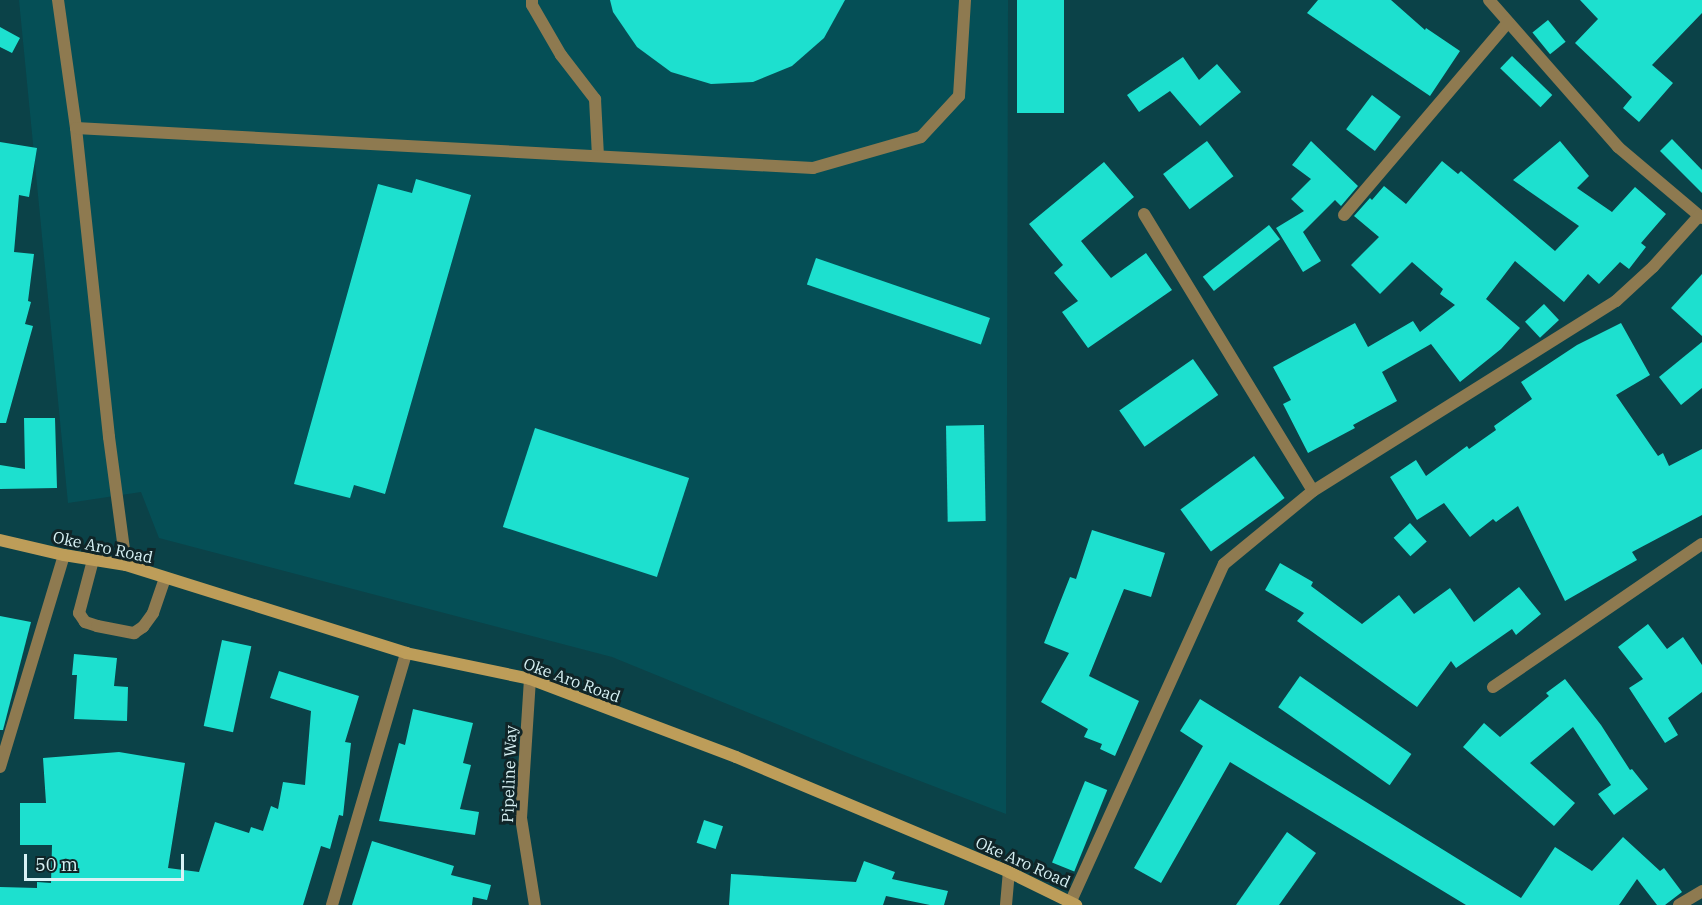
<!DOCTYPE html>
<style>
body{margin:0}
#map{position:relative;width:1702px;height:905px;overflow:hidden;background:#0b4248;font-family:"IBM Plex Serif",serif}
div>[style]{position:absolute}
.built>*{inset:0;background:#054f56}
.building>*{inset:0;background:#1de0cf;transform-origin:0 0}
.service>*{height:12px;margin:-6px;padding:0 6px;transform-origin:6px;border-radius:6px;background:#8e7a50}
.minor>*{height:12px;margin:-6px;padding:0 6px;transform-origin:6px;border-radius:6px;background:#8e7a50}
.secondary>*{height:12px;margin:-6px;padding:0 6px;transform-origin:6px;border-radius:6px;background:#bd9d59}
span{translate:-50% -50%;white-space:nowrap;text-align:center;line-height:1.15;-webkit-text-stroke:6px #102528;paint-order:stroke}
.street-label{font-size:16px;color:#d8f2f5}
.scale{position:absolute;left:24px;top:854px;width:160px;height:27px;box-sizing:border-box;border:3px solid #d8f2f5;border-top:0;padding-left:8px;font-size:18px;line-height:21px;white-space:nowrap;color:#d8f2f5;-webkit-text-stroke:4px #102528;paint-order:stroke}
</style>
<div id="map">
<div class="built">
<div style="clip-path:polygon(19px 0,1008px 0,1006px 814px,855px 756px,612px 657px,159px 538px,141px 492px,68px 503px)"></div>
</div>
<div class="building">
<div style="clip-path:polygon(610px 0,845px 0,824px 38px,792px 66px,753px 82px,711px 84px,671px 72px,637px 47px,613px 12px)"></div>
<div style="left:1017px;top:0;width:47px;height:113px"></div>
<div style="clip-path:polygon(1318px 0,1391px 0,1425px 30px,1426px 28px,1460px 51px,1430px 96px,1307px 13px)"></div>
<div style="clip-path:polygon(1580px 0,1702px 0,1702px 13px,1652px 65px,1673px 83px,1639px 122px,1623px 108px,1632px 97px,1575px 43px,1598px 19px)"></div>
<div style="left:1548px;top:20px;width:28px;height:20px;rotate:51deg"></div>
<div style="clip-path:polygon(0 27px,20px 38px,12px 53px,0 47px)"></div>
<div style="left:1512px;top:56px;width:56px;height:17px;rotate:44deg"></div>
<div style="clip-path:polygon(1183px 57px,1199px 80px,1217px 64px,1241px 92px,1200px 126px,1170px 91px,1139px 112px,1127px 95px)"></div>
<div style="left:1372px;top:95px;width:36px;height:43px;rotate:37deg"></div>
<div style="clip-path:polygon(1672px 139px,1702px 170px,1702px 193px,1660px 151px)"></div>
<div style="left:1207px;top:141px;width:44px;height:55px;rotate:53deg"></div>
<div style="clip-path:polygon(1311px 141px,1358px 186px,1341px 206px,1335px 200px,1303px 232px,1321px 261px,1303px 272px,1276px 228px,1304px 211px,1291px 199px,1311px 179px,1292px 165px)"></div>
<div style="clip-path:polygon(1560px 141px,1589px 176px,1577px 188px,1612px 212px,1635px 187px,1666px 214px,1641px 243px,1646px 247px,1629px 269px,1620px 262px,1599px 284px,1588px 274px,1564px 302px,1515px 261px,1486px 299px,1520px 328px,1501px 349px,1460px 382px,1431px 344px,1382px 372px,1397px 401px,1353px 425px,1355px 428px,1308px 453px,1283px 404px,1291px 400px,1273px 367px,1355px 323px,1368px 347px,1413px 321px,1420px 332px,1455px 305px,1440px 294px,1443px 289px,1412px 262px,1380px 294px,1351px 265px,1379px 237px,1354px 216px,1370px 198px,1372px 200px,1384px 186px,1406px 204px,1442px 161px,1458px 174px,1461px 171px,1555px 251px,1579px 226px,1513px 180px)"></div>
<div style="clip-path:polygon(0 142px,37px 148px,29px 197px,19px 195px,14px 252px,34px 254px,28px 301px,31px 302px,25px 324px,33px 326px,6px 423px,0 423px)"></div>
<div style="clip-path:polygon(1104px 162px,1134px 197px,1081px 241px,1111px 278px,1146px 253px,1172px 290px,1088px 348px,1062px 312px,1078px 301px,1054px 273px,1063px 265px,1029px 224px)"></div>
<div style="clip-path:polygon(416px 179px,471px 195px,385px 494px,354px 485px,350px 498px,294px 484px,378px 184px,412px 193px)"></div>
<div style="left:1269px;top:225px;width:18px;height:84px;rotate:52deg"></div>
<div style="left:816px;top:258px;width:184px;height:28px;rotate:19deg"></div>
<div style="clip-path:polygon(1702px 274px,1702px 336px,1671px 308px)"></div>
<div style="left:1544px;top:304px;width:22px;height:26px;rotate:47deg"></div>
<div style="clip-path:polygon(1621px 323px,1650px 375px,1616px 395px,1658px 456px,1663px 453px,1669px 466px,1702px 449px,1702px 515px,1632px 552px,1637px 560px,1565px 601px,1518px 506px,1496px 522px,1493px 519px,1470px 537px,1444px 503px,1417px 520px,1390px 477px,1416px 460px,1426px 476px,1467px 446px,1469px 449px,1496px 430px,1494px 426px,1532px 399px,1521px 382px,1577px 345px)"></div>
<div style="clip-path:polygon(1702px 342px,1702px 388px,1681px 405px,1659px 377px)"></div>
<div style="left:1193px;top:359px;width:44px;height:90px;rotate:55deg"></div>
<div style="clip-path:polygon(24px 418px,55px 418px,57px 488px,0 489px,0 465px,25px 469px)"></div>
<div style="left:984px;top:425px;width:96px;height:38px;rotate:89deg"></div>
<div style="left:535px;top:428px;width:162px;height:104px;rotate:18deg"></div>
<div style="left:1254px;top:456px;width:52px;height:91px;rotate:54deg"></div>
<div style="left:1410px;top:523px;width:25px;height:22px;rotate:48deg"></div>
<div style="clip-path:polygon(1092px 530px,1165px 553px,1151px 597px,1124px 589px,1089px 676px,1139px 701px,1115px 756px,1100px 749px,1102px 744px,1084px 737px,1088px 729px,1041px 702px,1069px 653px,1044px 643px,1070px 577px,1076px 579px)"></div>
<div style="clip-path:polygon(1280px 563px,1313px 582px,1311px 586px,1362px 624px,1399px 595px,1414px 614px,1450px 588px,1474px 622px,1519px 587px,1541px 614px,1516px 635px,1512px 629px,1456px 668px,1451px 661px,1417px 707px,1297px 621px,1304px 613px,1265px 590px)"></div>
<div style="clip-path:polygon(0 616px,31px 622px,3px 730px,0 730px)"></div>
<div style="clip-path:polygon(1648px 624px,1667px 649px,1683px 637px,1702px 665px,1702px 692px,1668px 718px,1678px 735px,1665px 743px,1629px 688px,1643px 679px,1618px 647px)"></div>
<div style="left:222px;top:640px;width:30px;height:88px;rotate:12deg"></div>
<div style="clip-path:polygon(74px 654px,117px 658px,114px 686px,128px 687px,127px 721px,74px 719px,77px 675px,72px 675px)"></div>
<div style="clip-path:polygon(279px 671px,359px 696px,345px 742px,351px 743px,343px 816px,339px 815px,330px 849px,321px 846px,303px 905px,0 905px,0 887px,37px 888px,37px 882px,51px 883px,52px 845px,20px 845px,20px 803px,46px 803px,43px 758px,119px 752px,185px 763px,168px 868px,199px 872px,215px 822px,249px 833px,251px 827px,263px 831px,271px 806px,278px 809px,283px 782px,305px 785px,311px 711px,270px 698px)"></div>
<div style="left:1300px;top:676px;width:136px;height:38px;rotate:35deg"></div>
<div style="clip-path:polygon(1565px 679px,1601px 725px,1630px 770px,1632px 769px,1648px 789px,1614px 815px,1598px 794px,1611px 785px,1573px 727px,1530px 763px,1575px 803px,1554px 826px,1463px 747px,1484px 723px,1500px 737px,1549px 696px,1546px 693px)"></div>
<div style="clip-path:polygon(1200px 699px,1521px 898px,1555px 847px,1592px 871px,1623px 837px,1660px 871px,1664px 868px,1682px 892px,1665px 905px,1657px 905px,1637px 879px,1619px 905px,1466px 905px,1230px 762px,1161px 883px,1134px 868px,1203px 746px,1180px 731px)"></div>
<div style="clip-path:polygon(413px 709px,473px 723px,463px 763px,471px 765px,460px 809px,479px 812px,475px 835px,379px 821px,399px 743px,405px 745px)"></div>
<div style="left:1085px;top:781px;width:24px;height:88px;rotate:22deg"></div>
<div style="left:704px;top:820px;width:20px;height:24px;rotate:18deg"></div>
<div style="clip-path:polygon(1287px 832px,1316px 853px,1279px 905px,1236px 905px)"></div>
<div style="clip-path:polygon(372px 841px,454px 866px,451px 875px,491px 885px,487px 900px,473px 897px,472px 905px,352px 905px)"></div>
<div style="clip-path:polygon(864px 861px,895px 872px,892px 879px,948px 891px,944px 905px,930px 905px,886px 896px,883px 905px,729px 905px,731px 874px,856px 882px)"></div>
</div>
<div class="service">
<div style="left:58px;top:0;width:129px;rotate:82deg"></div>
<div style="left:76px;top:128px;width:311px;rotate:83.9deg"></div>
<div style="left:109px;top:437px;width:129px;rotate:82.4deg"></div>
<div style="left:532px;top:0;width:5px;rotate:90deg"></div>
<div style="left:532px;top:5px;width:58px;rotate:59.9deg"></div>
<div style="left:561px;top:55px;width:56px;rotate:52.3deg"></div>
<div style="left:595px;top:99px;width:57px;rotate:87deg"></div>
<div style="left:76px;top:128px;width:738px;rotate:3.11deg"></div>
<div style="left:813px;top:168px;width:112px;rotate:-16deg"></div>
<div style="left:921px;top:137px;width:56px;rotate:-47.2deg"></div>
<div style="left:959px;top:96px;width:96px;rotate:-86.4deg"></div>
<div style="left:93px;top:560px;width:55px;rotate:104.8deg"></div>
<div style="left:79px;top:613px;width:11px;rotate:56deg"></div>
<div style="left:85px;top:622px;width:13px;rotate:18deg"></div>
<div style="left:97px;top:626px;width:38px;rotate:11deg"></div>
<div style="left:134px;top:633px;width:11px;rotate:-34deg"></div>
<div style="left:143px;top:627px;width:17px;rotate:-54deg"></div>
<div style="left:153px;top:613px;width:37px;rotate:-71deg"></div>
</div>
<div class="minor">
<div style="left:1489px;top:0;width:196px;rotate:48.7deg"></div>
<div style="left:1618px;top:147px;width:110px;rotate:40.2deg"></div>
<div style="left:1144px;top:214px;width:324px;rotate:58.6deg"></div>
<div style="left:1344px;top:215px;width:253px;rotate:-49.6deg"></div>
<div style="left:530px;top:679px;width:139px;rotate:93.7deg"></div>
<div style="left:521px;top:818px;width:88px;rotate:80.9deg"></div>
<div style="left:1493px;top:687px;width:253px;rotate:-34.4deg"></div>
<div style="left:0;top:767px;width:221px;rotate:-73.2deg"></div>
<div style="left:1071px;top:901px;width:370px;rotate:-65.6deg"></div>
<div style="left:1224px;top:564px;width:115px;rotate:-39.4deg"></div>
<div style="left:1313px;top:491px;width:358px;rotate:-32.1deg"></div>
<div style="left:1616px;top:301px;width:50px;rotate:-42.6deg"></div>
<div style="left:1653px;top:267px;width:69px;rotate:-48deg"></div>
<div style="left:332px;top:905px;width:263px;rotate:-73.6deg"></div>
<div style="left:1006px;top:905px;width:33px;rotate:-85deg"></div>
<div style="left:1679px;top:905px;width:27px;rotate:-31deg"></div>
</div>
<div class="secondary">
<div style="left:0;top:540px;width:66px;rotate:13.2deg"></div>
<div style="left:64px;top:555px;width:63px;rotate:9.2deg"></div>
<div style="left:126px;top:565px;width:294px;rotate:17.4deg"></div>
<div style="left:406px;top:653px;width:127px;rotate:11.8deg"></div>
<div style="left:530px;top:679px;width:220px;rotate:20.7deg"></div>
<div style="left:736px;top:757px;width:296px;rotate:22.8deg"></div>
<div style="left:1009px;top:872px;width:75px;rotate:26.2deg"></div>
</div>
<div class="street-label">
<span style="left:103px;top:547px;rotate:12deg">Oke Aro Road</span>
<span style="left:572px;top:680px;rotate:20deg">Oke Aro Road</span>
<span style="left:509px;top:774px;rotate:-88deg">Pipeline Way</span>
<span style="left:1023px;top:862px;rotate:24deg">Oke Aro Road</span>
</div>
<div class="scale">50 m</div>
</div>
